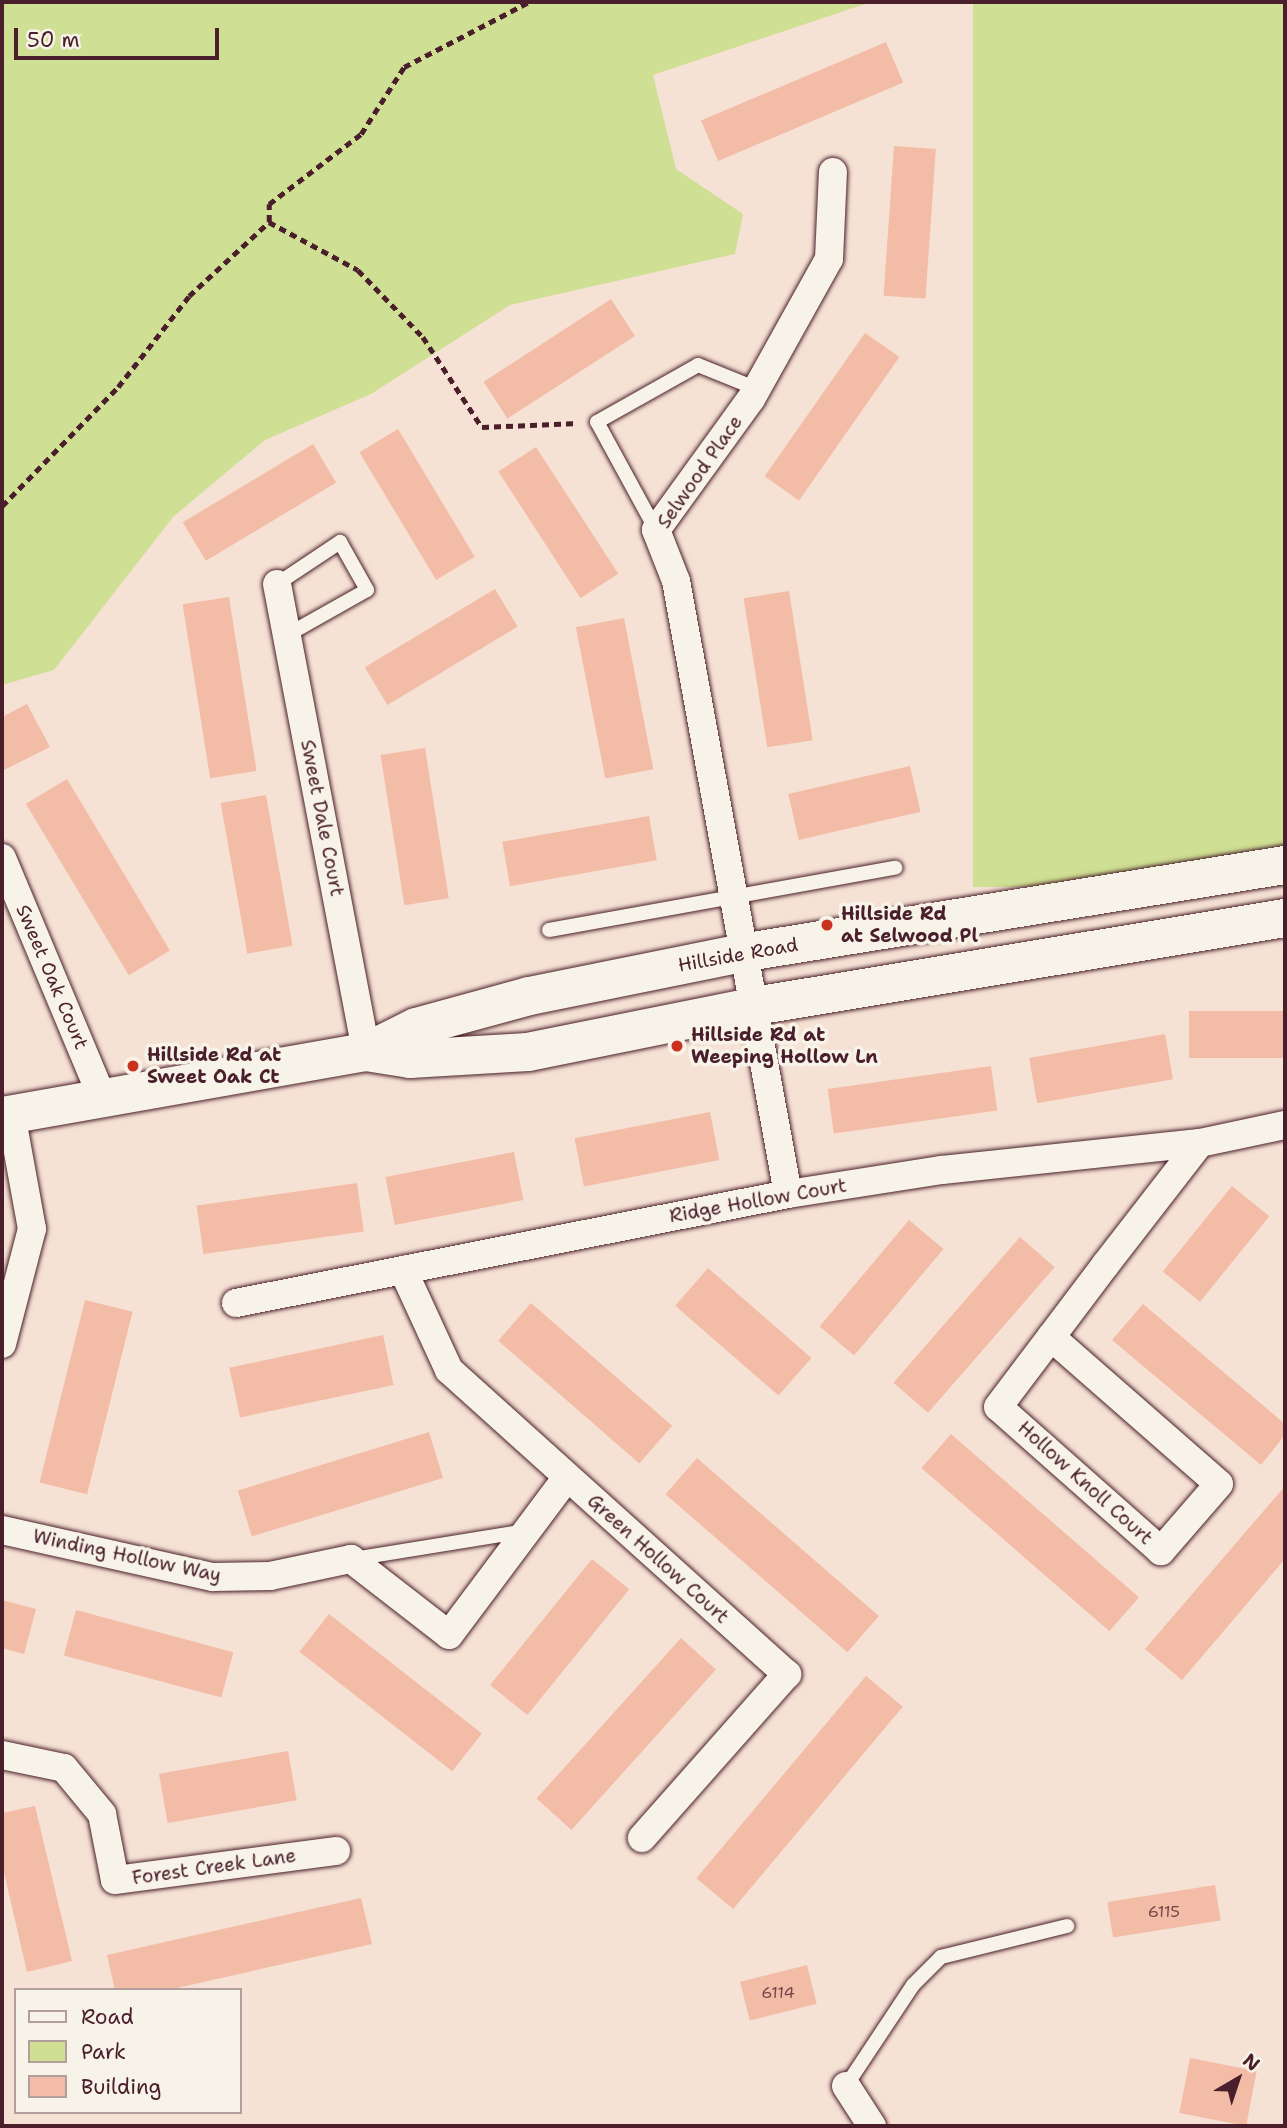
<!DOCTYPE html>
<style>
body{margin:0}
#map{position:relative;width:1287px;height:2128px;overflow:hidden;background:#f6e2d4;font-family:"Shantell Sans",sans-serif}
div>[style]{position:absolute}
.green>*{inset:0;background:#cfdf93;transform-origin:0 0}
.building>*{inset:0;background:#f3bca7;transform-origin:0 0}
.path>*{height:4.5px;margin-top:-2.25px;transform-origin:0;background:repeating-linear-gradient(90deg,#4a1f2b 0 7px,transparent 0 12px)}
.roads{filter:drop-shadow(0 0 2px #4a1f2b) drop-shadow(0 0 2px #4a1f2b)}
.lane>*{height:14px;margin:-7px;padding:0 7px;transform-origin:7px;border-radius:7px;background:#f7f3e8}
.street>*{height:28px;margin:-14px;padding:0 14px;transform-origin:14px;border-radius:14px;background:#f7f3e8}
.secondary>*{height:38px;margin:-19px;padding:0 19px;transform-origin:19px;border-radius:19px;background:#f7f3e8}
.dots>*{width:19px;height:19px;translate:-50% -50%;box-sizing:border-box;border:4px solid #f7f3e8;border-radius:50%}
span{translate:-50% -50%;white-space:nowrap;text-align:center;line-height:1.15;-webkit-text-stroke:7px #f7f3e8;paint-order:stroke}
.number-label{font-size:16px;color:#74464a}
.number-label span{-webkit-text-stroke-width:0}
.street-label{font-size:19px;color:#4a1f2b}
.poi-label{font-size:19px;color:#4a1f2b;font-weight:700}
.left{translate:0 -50%;text-align:left}
.frame{position:absolute;inset:0;border:4px solid #4a1f2b;pointer-events:none}
.legend{position:absolute;left:14px;top:1988px;width:228px;height:126px;box-sizing:border-box;background:#f7f3e8;border:2px solid #b29e9c;margin:0;padding:9px 12px;list-style:none;font-size:21px;color:#4a1f2b}
.legend li{display:flex;align-items:center;gap:14px;height:35px}
.legend b{width:35px;border:2px solid #b29e9c}
.north{position:absolute;left:1203px;top:2044px;width:70px;height:70px;-webkit-text-stroke:5px #f7f3e8;paint-order:stroke;rotate:39deg;font-size:19px;font-weight:700;line-height:28px;text-align:center;color:#4a1f2b}
.north::after{content:'';display:block;margin:auto;width:24px;height:32px;background:#4a1f2b;clip-path:polygon(50% 0,100% 100%,50% 72%,0 100%)}
.scale{position:absolute;left:14px;top:28px;width:205px;height:32px;box-sizing:border-box;border:4px solid #4a1f2b;border-top:0;padding-left:9px;font-size:21px;line-height:24px;white-space:nowrap;color:#4a1f2b;-webkit-text-stroke:5px #f7f3e8;paint-order:stroke}
</style>
<div id="map">
<div class="green">
<div style="clip-path:polygon(2px 2px,871px 2px,653px 75px,676px 169px,743px 214px,735px 254px,510px 305px,371px 394px,265px 440px,173px 517px,54px 670px,2px 685px)"></div>
<div style="left:973px;top:2px;width:312px;height:885px"></div>
</div>
<div class="building">
<div style="left:886px;top:42px;width:44px;height:201px;rotate:67deg"></div>
<div style="left:894px;top:146px;width:42px;height:150px;rotate:4deg"></div>
<div style="left:611px;top:299px;width:44px;height:152px;rotate:57deg"></div>
<div style="left:865px;top:333px;width:42px;height:175px;rotate:35deg"></div>
<div style="left:398px;top:429px;width:149px;height:45px;rotate:59deg"></div>
<div style="left:313px;top:444px;width:45px;height:152px;rotate:59deg"></div>
<div style="left:536px;top:447px;width:151px;height:45px;rotate:57deg"></div>
<div style="left:495px;top:589px;width:44px;height:152px;rotate:59deg"></div>
<div style="left:789px;top:591px;width:151px;height:46px;rotate:81deg"></div>
<div style="left:229px;top:597px;width:176px;height:47px;rotate:81deg"></div>
<div style="left:624px;top:618px;width:154px;height:49px;rotate:79deg"></div>
<div style="clip-path:polygon(27px 704px,50px 747px,2px 771px,2px 717px)"></div>
<div style="left:425px;top:748px;width:152px;height:45px;rotate:81deg"></div>
<div style="left:910px;top:766px;width:47px;height:125px;rotate:77deg"></div>
<div style="left:67px;top:779px;width:200px;height:48px;rotate:59deg"></div>
<div style="left:266px;top:795px;width:153px;height:46px;rotate:80deg"></div>
<div style="left:649px;top:816px;width:45px;height:149px;rotate:80deg"></div>
<div style="left:1285px;top:1011px;width:47px;height:96px;rotate:90deg"></div>
<div style="left:1165px;top:1034px;width:46px;height:138px;rotate:80deg"></div>
<div style="left:991px;top:1066px;width:45px;height:165px;rotate:82deg"></div>
<div style="left:710px;top:1112px;width:49px;height:138px;rotate:79deg"></div>
<div style="left:514px;top:1152px;width:49px;height:131px;rotate:79deg"></div>
<div style="left:357px;top:1183px;width:49px;height:162px;rotate:82deg"></div>
<div style="left:1232px;top:1186px;width:48px;height:110px;rotate:39deg"></div>
<div style="left:909px;top:1220px;width:45px;height:139px;rotate:40deg"></div>
<div style="left:1020px;top:1237px;width:46px;height:193px;rotate:41deg"></div>
<div style="left:708px;top:1268px;width:137px;height:50px;rotate:41deg"></div>
<div style="left:85px;top:1300px;width:49px;height:188px;rotate:14deg"></div>
<div style="left:531px;top:1303px;width:187px;height:50px;rotate:41deg"></div>
<div style="clip-path:polygon(1143px 1304px,1285px 1424px,1285px 1435px,1261px 1465px,1112px 1340px)"></div>
<div style="left:383px;top:1335px;width:51px;height:157px;rotate:78deg"></div>
<div style="left:429px;top:1432px;width:48px;height:200px;rotate:73deg"></div>
<div style="left:951px;top:1434px;width:249px;height:45px;rotate:41deg"></div>
<div style="left:697px;top:1458px;width:241px;height:48px;rotate:41deg"></div>
<div style="clip-path:polygon(1285px 1486px,1285px 1559px,1182px 1680px,1145px 1649px)"></div>
<div style="left:592px;top:1559px;width:48px;height:162px;rotate:39deg"></div>
<div style="clip-path:polygon(2px 1600px,36px 1609px,24px 1654px,2px 1648px)"></div>
<div style="left:76px;top:1610px;width:163px;height:47px;rotate:15deg"></div>
<div style="left:329px;top:1614px;width:194px;height:48px;rotate:38deg"></div>
<div style="left:681px;top:1638px;width:47px;height:216px;rotate:42deg"></div>
<div style="left:866px;top:1676px;width:48px;height:264px;rotate:40deg"></div>
<div style="left:288px;top:1751px;width:50px;height:131px;rotate:80deg"></div>
<div style="clip-path:polygon(35px 1806px,72px 1961px,27px 1972px,2px 1864px,2px 1813px)"></div>
<div style="left:1215px;top:1885px;width:36px;height:109px;rotate:81deg"></div>
<div style="clip-path:polygon(361px 1898px,372px 1944px,168px 1990px,115px 1990px,107px 1955px)"></div>
<div style="left:807px;top:1965px;width:40px;height:69px;rotate:76deg"></div>
<div style="left:1190px;top:2058px;width:68px;height:56px;rotate:11deg"></div>
</div>
<div class="path">
<div style="left:269px;top:222px;width:101px;rotate:28.3deg"></div>
<div style="left:358px;top:270px;width:93px;rotate:45.9deg"></div>
<div style="left:423px;top:337px;width:108px;rotate:56.8deg"></div>
<div style="left:482px;top:427px;width:96px;rotate:-2.4deg"></div>
<div style="left:2px;top:506px;width:166px;rotate:-45.7deg"></div>
<div style="left:118px;top:387px;width:115px;rotate:-52deg"></div>
<div style="left:189px;top:296px;width:109px;rotate:-42.8deg"></div>
<div style="left:269px;top:222px;width:18px;rotate:-90deg"></div>
<div style="left:269px;top:204px;width:116px;rotate:-37.3deg"></div>
<div style="left:361px;top:134px;width:80px;rotate:-57.3deg"></div>
<div style="left:404px;top:67px;width:141px;rotate:-27.5deg"></div>
</div>
<div class="roads">
<div class="lane">
<div style="left:656px;top:530px;width:123px;rotate:-118.6deg"></div>
<div style="left:597px;top:422px;width:116px;rotate:-29.4deg"></div>
<div style="left:698px;top:365px;width:64px;rotate:22.1deg"></div>
<div style="left:277px;top:584px;width:76px;rotate:-33.7deg"></div>
<div style="left:340px;top:542px;width:55px;rotate:60.6deg"></div>
<div style="left:367px;top:590px;width:92px;rotate:150.6deg"></div>
<div style="left:549px;top:930px;width:352px;rotate:-10.2deg"></div>
<div style="left:353px;top:1559px;width:175px;rotate:-9.2deg"></div>
<div style="left:846px;top:2086px;width:121px;rotate:-56.4deg"></div>
<div style="left:913px;top:1985px;width:40px;rotate:-45deg"></div>
<div style="left:941px;top:1957px;width:130px;rotate:-13.8deg"></div>
</div>
<div class="street">
<div style="left:277px;top:584px;width:476px;rotate:79.2deg"></div>
<div style="left:2px;top:858px;width:259px;rotate:67.3deg"></div>
<div style="left:788px;top:1194px;width:623px;rotate:-100.35deg"></div>
<div style="left:676px;top:581px;width:55px;rotate:-111.4deg"></div>
<div style="left:656px;top:530px;width:162px;rotate:-54.1deg"></div>
<div style="left:751px;top:399px;width:160px;rotate:-60.9deg"></div>
<div style="left:829px;top:259px;width:87px;rotate:-87.4deg"></div>
<div style="left:403px;top:1270px;width:110px;rotate:65.3deg"></div>
<div style="left:449px;top:1370px;width:455px;rotate:42deg"></div>
<div style="left:787px;top:1674px;width:219px;rotate:131.5deg"></div>
<div style="left:236px;top:1303px;width:563px;rotate:-11.17deg"></div>
<div style="left:788px;top:1194px;width:156px;rotate:-8.9deg"></div>
<div style="left:942px;top:1170px;width:259px;rotate:-6deg"></div>
<div style="left:1200px;top:1143px;width:87px;rotate:-12deg"></div>
<div style="left:1051px;top:1337px;width:223px;rotate:41.2deg"></div>
<div style="left:1219px;top:1484px;width:89px;rotate:130.9deg"></div>
<div style="left:1161px;top:1551px;width:217px;rotate:-138.5deg"></div>
<div style="left:998px;top:1407px;width:88px;rotate:-52.9deg"></div>
<div style="left:1051px;top:1337px;width:91px;rotate:-53deg"></div>
<div style="left:1106px;top:1264px;width:153px;rotate:-52.2deg"></div>
<div style="left:2px;top:1344px;width:119px;rotate:-75.4deg"></div>
<div style="left:32px;top:1229px;width:117px;rotate:-100.3deg"></div>
<div style="left:2px;top:1530px;width:216px;rotate:12.6deg"></div>
<div style="left:213px;top:1577px;width:57px;rotate:-1deg"></div>
<div style="left:270px;top:1576px;width:83px;rotate:-11.9deg"></div>
<div style="left:351px;top:1559px;width:124px;rotate:37.8deg"></div>
<div style="left:449px;top:1635px;width:197px;rotate:-53.2deg"></div>
<div style="left:2px;top:1755px;width:63px;rotate:11.8deg"></div>
<div style="left:64px;top:1768px;width:60px;rotate:50.4deg"></div>
<div style="left:102px;top:1814px;width:67px;rotate:78.9deg"></div>
<div style="left:115px;top:1880px;width:223px;rotate:-7.5deg"></div>
<div style="left:846px;top:2086px;width:48px;rotate:57deg"></div>
</div>
<div class="secondary">
<div style="left:366px;top:1052px;width:45px;rotate:9deg"></div>
<div style="left:410px;top:1059px;width:118px;rotate:-3.4deg"></div>
<div style="left:528px;top:1052px;width:244px;rotate:-11.4deg"></div>
<div style="left:767px;top:1004px;width:525px;rotate:-9.43deg"></div>
<div style="left:2px;top:1116px;width:370px;rotate:-10deg"></div>
<div style="left:366px;top:1052px;width:56px;rotate:-26.6deg"></div>
<div style="left:416px;top:1027px;width:117px;rotate:-15.3deg"></div>
<div style="left:529px;top:996px;width:222px;rotate:-11.4deg"></div>
<div style="left:747px;top:952px;width:545px;rotate:-9.19deg"></div>
</div>
</div>
<div class="dots">
<div style="left:827px;top:925px;background:#c8321e"></div>
<div style="left:677px;top:1046px;background:#c8321e"></div>
<div style="left:133px;top:1066px;background:#c8321e"></div>
</div>
<div class="number-label">
<span style="left:1164px;top:1912px">6115</span>
<span style="left:778px;top:1993px">6114</span>
</div>
<div class="street-label">
<span style="left:700px;top:472px;rotate:-55deg">Selwood Place</span>
<span style="left:322px;top:818px;rotate:79deg">Sweet Dale Court</span>
<span style="left:738px;top:955px;rotate:-10deg">Hillside Road</span>
<span style="left:52px;top:977px;rotate:67deg">Sweet Oak Court</span>
<span style="left:758px;top:1201px;rotate:-10deg">Ridge Hollow Court</span>
<span style="left:1085px;top:1483px;rotate:42deg">Hollow Knoll Court</span>
<span style="left:127px;top:1556px;rotate:12deg">Winding Hollow Way</span>
<span style="left:658px;top:1559px;rotate:42deg">Green Hollow Court</span>
<span style="left:214px;top:1867px;rotate:-8deg">Forest Creek Lane</span>
</div>
<div class="poi-label">
<span class="left" style="left:841px;top:925px">Hillside Rd<br>at Selwood Pl</span>
<span class="left" style="left:691px;top:1046px">Hillside Rd at<br>Weeping Hollow Ln</span>
<span class="left" style="left:147px;top:1066px">Hillside Rd at<br>Sweet Oak Ct</span>
</div>
<div class="frame"></div>
<ul class="legend">
<li><b style="height:9px;background:#f7f3e8"></b>Road</li>
<li><b style="height:19px;background:#cfdf93"></b>Park</li>
<li><b style="height:19px;background:#f3bca7"></b>Building</li>
</ul>
<div class="north">N</div>
<div class="scale">50 m</div>
</div>
